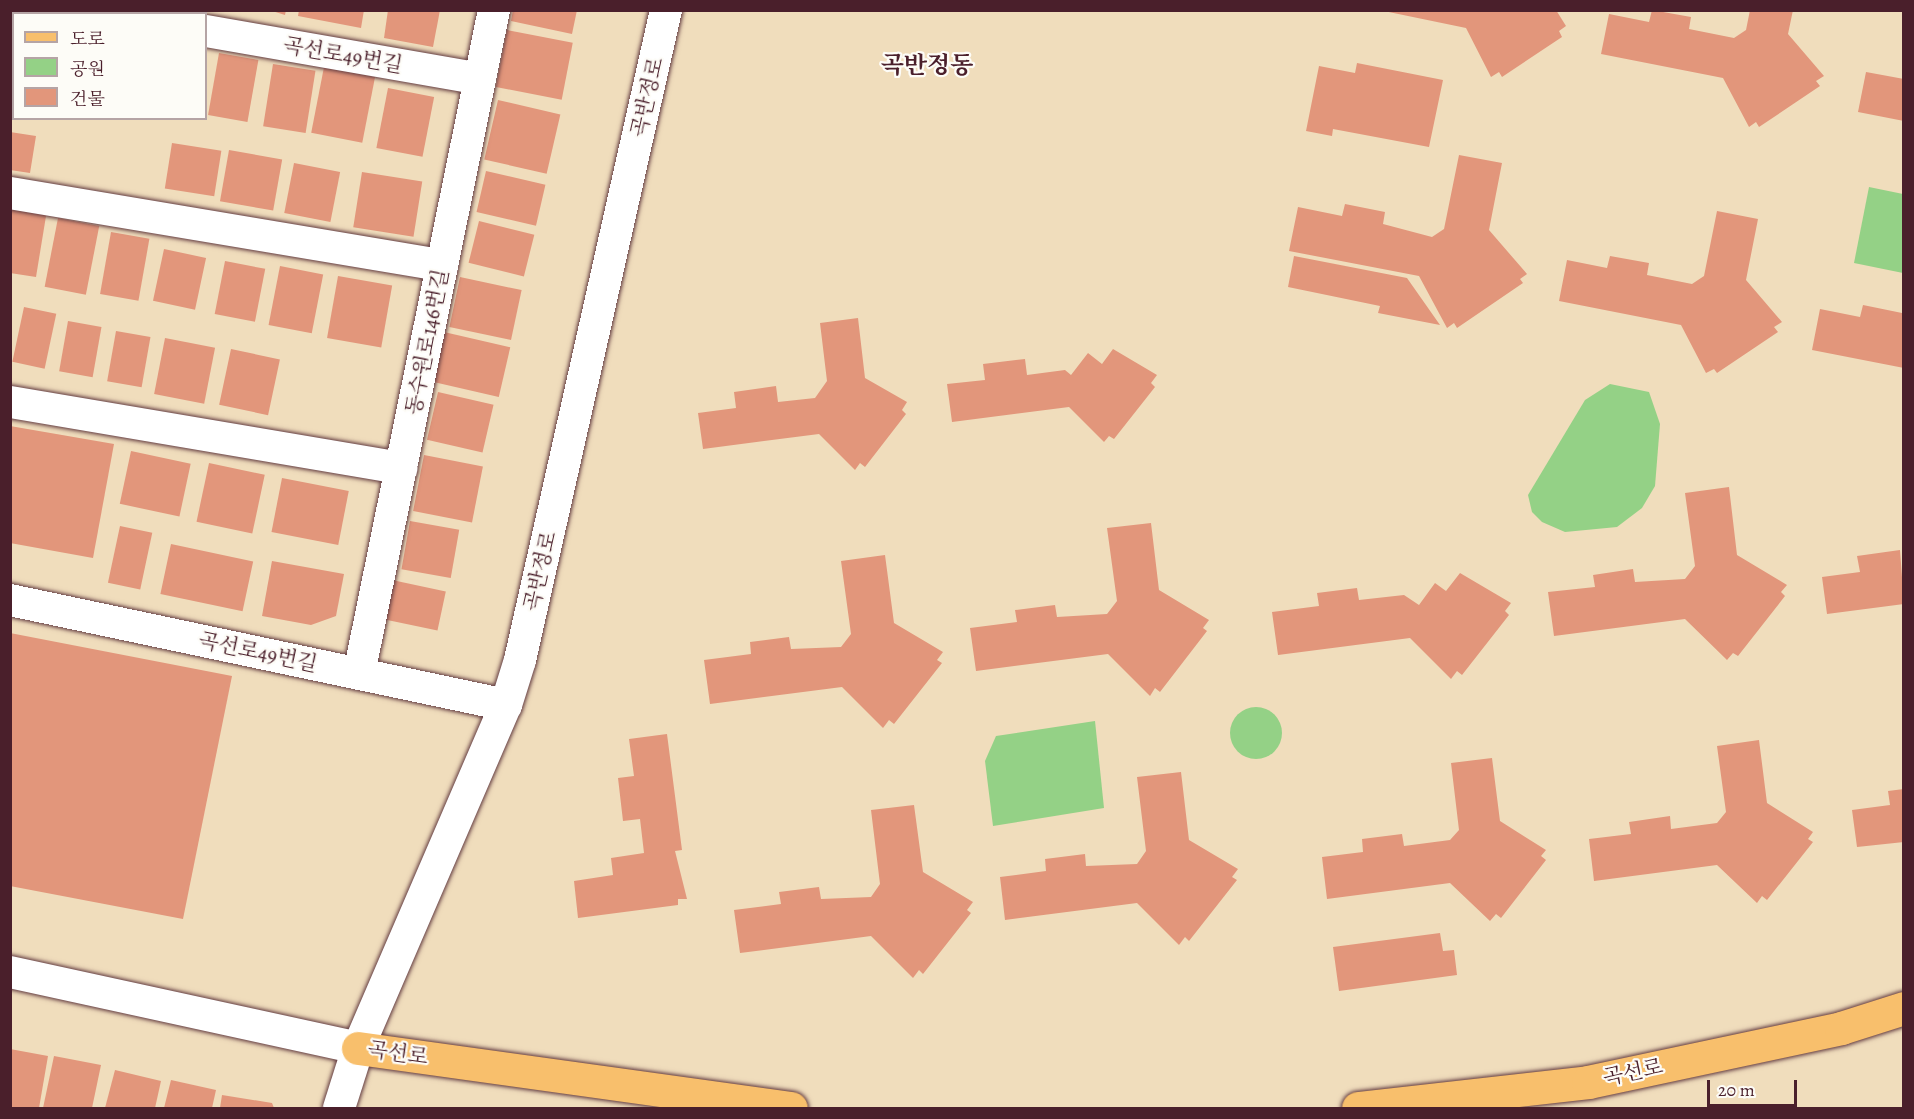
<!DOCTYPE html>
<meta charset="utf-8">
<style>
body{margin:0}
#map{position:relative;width:1914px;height:1119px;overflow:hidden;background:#f0ddbc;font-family:Alegreya,"Noto Serif KR",serif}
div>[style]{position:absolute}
.green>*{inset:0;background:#94d186}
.round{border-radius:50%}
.building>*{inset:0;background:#e2967b;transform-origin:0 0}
.roads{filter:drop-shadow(0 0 2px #633c41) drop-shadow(0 0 2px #633c41)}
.minor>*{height:32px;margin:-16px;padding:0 16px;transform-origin:16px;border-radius:16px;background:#fff}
.major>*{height:33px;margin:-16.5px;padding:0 16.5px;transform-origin:16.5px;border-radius:16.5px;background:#f8bf6c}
span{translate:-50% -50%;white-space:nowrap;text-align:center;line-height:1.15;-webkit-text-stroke:4.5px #fdfcf7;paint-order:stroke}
.street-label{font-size:21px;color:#4a1f2b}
.quarter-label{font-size:24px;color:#4a1f2b;font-weight:700}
.frame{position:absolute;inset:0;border:12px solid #4a1f2b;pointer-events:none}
.legend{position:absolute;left:12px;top:12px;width:195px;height:108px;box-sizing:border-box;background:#fdfcf7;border:2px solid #b5a4a5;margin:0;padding:8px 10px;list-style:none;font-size:18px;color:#4a1f2b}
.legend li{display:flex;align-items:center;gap:12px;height:30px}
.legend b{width:30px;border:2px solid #b5a4a5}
.scale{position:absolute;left:1707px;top:1080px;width:90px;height:27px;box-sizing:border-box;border:3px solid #4a1f2b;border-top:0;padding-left:8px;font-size:18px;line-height:21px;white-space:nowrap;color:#4a1f2b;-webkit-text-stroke:4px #fdfcf7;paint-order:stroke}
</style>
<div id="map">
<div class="green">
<div style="clip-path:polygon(1869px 187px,1903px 194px,1903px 273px,1854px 263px)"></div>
<div style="clip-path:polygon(1610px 384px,1649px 392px,1660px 424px,1655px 486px,1642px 508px,1617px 527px,1565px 532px,1542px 522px,1532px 512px,1528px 495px,1585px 400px)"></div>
<div class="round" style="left:1230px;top:707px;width:52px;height:52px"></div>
<div style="clip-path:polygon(1095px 721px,1104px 808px,993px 826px,985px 761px,996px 736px)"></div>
</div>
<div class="building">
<div style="clip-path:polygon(10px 10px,25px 12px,14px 14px,14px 86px)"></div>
<div style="clip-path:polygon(269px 10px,286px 10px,285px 15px)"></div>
<div style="clip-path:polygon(299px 10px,364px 10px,361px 28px,298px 16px)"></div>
<div style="clip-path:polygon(388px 10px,440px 10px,433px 47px,384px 38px)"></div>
<div style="clip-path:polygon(513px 10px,577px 10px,572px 34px,511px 21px)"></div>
<div style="clip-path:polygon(1379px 10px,1556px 10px,1566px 26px,1559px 31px,1562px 37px,1502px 77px,1499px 72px,1491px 77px,1466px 28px)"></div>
<div style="clip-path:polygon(1652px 10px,1691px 17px,1689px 29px,1734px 38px,1746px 30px,1750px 10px,1793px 10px,1788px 34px,1824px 76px,1816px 81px,1820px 86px,1759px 127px,1756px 122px,1749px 127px,1723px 78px,1601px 54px,1609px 14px,1649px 22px)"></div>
<div style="left:507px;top:30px;width:67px;height:58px;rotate:11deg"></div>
<div style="left:219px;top:53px;width:40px;height:63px;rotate:10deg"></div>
<div style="clip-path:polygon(1357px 63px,1443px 80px,1429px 147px,1333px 129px,1332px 136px,1306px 131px,1319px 66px,1355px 73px)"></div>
<div style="left:273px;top:64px;width:43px;height:63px;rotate:9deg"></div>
<div style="left:324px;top:67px;width:52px;height:67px;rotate:11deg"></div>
<div style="clip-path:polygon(1866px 72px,1904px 79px,1904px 121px,1858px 112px)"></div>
<div style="left:388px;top:88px;width:47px;height:61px;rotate:11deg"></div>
<div style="left:498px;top:100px;width:64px;height:61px;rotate:13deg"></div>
<div style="clip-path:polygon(10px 132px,36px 136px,30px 173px,10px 170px)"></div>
<div style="left:172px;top:143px;width:50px;height:46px;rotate:9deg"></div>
<div style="left:229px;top:150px;width:54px;height:52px;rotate:10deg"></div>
<div style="clip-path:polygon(1459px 155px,1502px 163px,1489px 230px,1527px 274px,1520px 279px,1523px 283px,1457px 328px,1454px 323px,1447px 328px,1419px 276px,1289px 251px,1298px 207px,1342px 216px,1345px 204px,1385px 212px,1383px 224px,1432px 237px,1444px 229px)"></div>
<div style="left:294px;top:163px;width:47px;height:51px;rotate:11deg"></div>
<div style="left:486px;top:171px;width:61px;height:42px;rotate:13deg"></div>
<div style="left:362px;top:172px;width:61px;height:56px;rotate:9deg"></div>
<div style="clip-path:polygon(10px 204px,47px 210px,36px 277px,10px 273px)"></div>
<div style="clip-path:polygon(1717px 211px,1758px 219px,1746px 280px,1782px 322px,1774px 327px,1778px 332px,1717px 373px,1714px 369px,1706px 373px,1681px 325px,1559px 301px,1567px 260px,1607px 268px,1610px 256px,1649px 263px,1647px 275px,1692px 284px,1704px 276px)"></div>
<div style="left:58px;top:218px;width:42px;height:70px;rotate:11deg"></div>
<div style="left:479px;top:221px;width:57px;height:43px;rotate:14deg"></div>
<div style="left:111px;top:232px;width:39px;height:63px;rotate:10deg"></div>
<div style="left:164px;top:249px;width:43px;height:53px;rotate:12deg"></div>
<div style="clip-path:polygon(1294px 256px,1407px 278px,1440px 325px,1378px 313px,1380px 306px,1288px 287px)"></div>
<div style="left:225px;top:261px;width:41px;height:54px;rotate:11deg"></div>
<div style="left:280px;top:266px;width:44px;height:60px;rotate:11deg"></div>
<div style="left:338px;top:276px;width:55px;height:63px;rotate:10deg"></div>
<div style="left:460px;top:277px;width:63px;height:51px;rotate:12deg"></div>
<div style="clip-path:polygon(1863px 305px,1902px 313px,1904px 368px,1812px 350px,1820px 309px,1860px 317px)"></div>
<div style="left:24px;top:307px;width:33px;height:56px;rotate:12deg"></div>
<div style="clip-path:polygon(858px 318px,865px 378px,907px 402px,902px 410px,906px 414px,865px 467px,860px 463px,855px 470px,819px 434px,703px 449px,698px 413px,736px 408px,734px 392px,776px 386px,778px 402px,815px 398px,827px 381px,820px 323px)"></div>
<div style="left:68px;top:321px;width:34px;height:51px;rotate:10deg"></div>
<div style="left:116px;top:331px;width:35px;height:51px;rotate:10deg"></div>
<div style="left:444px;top:332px;width:68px;height:51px;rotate:13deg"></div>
<div style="left:165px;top:338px;width:51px;height:57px;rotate:11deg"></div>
<div style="left:231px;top:349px;width:50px;height:57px;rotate:12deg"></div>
<div style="clip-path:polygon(1113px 349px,1157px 375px,1151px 383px,1155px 387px,1114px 439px,1109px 436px,1104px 442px,1069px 407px,952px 422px,947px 384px,985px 380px,983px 364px,1025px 359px,1027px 375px,1065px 370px,1071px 375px,1088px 353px,1102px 364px)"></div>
<div style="left:438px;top:392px;width:57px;height:49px;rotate:13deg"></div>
<div style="clip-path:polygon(10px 426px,114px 444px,93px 558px,10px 543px)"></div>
<div style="left:131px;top:451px;width:61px;height:54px;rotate:12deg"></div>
<div style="left:424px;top:455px;width:60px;height:57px;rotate:11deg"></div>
<div style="left:209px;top:463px;width:57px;height:60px;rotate:12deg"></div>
<div style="left:282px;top:478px;width:68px;height:55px;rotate:11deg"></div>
<div style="clip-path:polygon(1729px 487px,1737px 555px,1787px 585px,1781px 592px,1785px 596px,1738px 656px,1733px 653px,1727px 660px,1685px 619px,1554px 636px,1548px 592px,1595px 587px,1593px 575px,1633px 569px,1635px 582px,1685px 579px,1695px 566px,1685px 493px)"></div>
<div style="left:410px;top:521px;width:50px;height:49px;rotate:10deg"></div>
<div style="clip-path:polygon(1151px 523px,1159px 590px,1209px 620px,1203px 628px,1207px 631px,1160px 692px,1155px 688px,1150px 696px,1108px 654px,976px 671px,970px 628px,1017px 622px,1015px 610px,1055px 605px,1057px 617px,1107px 614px,1117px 601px,1107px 528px)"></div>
<div style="left:120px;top:526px;width:33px;height:58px;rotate:12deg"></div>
<div style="left:171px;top:544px;width:84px;height:51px;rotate:12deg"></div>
<div style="clip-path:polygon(1900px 550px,1904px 604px,1827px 614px,1822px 577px,1860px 572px,1857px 556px)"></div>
<div style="clip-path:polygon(885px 555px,894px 623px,943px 652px,937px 660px,942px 663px,894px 724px,889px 720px,883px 728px,842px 687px,710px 704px,704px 660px,751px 654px,750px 642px,789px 637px,791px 649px,841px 647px,851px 634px,841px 561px)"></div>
<div style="clip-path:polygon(272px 561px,344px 574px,336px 616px,311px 625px,262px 616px)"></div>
<div style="clip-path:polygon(1460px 573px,1511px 603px,1505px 611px,1509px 615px,1462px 675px,1457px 671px,1451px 679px,1410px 638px,1278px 655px,1272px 612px,1319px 606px,1317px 593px,1357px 588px,1359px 600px,1404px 595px,1419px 605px,1435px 583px,1446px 591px)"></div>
<div style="left:392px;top:580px;width:55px;height:40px;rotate:12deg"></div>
<div style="clip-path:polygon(10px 633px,232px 676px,183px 919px,10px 886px)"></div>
<div style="clip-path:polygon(667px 734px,682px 850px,675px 851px,687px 899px,678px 899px,678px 905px,578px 918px,574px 881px,613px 875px,611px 858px,644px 853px,640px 819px,623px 821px,618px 778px,634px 776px,629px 739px)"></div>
<div style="clip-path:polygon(1759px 740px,1767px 803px,1813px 832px,1808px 839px,1813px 842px,1767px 900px,1762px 896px,1757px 903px,1717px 865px,1594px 881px,1589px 839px,1631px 834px,1629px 822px,1670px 816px,1671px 829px,1717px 823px,1726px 812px,1717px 746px)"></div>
<div style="clip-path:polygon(1492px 758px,1500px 821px,1546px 850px,1541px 856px,1546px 860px,1501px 918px,1496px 914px,1490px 921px,1450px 883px,1327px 899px,1322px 857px,1363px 852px,1362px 839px,1402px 834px,1404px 846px,1450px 840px,1459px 830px,1451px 763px)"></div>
<div style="clip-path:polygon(1181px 772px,1189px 840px,1238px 869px,1232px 877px,1237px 880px,1189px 941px,1185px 937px,1179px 945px,1137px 903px,1005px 920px,1000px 877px,1046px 871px,1045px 859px,1085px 854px,1086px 866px,1137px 864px,1146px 851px,1137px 777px)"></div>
<div style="clip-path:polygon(1904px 789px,1904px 842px,1857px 847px,1852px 810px,1890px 805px,1888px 791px)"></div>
<div style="clip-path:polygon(914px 805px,923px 872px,973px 902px,967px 910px,971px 913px,923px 974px,919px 970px,913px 978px,871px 936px,740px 953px,734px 910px,781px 904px,779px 892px,819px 887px,821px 899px,871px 897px,880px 884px,871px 810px)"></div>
<div style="clip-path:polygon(1440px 933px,1443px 951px,1454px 950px,1457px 975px,1339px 991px,1333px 947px)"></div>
<div style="clip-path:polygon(10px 1049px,48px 1056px,39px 1108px,10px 1108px)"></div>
<div style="clip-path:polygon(54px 1056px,101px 1065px,92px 1108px,43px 1108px)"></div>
<div style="clip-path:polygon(115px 1070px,161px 1081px,155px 1108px,105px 1108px)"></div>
<div style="clip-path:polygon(171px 1080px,216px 1090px,212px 1108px,164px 1108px)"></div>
<div style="clip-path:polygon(222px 1095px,272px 1103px,274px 1108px,220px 1108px)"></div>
</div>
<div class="roads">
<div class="minor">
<div style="left:86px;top:10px;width:17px;rotate:13deg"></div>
<div style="left:206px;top:31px;width:278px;rotate:9.9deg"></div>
<div style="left:10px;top:193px;width:438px;rotate:9.5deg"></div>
<div style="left:10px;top:402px;width:397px;rotate:9.6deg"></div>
<div style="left:10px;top:600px;width:507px;rotate:11.95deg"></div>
<div style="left:359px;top:674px;width:678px;rotate:-78.51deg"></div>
<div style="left:10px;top:972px;width:356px;rotate:12.3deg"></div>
<div style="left:339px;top:1108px;width:63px;rotate:-72.4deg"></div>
<div style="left:358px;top:1048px;width:374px;rotate:-66.7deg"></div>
<div style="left:506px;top:705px;width:47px;rotate:-72.7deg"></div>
<div style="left:520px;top:660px;width:666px;rotate:-77.34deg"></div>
</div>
<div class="major">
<div style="left:358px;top:1048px;width:437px;rotate:7.9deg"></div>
<div style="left:1358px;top:1108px;width:231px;rotate:-6.4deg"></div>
<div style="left:1588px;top:1082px;width:259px;rotate:-12deg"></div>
<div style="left:1841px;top:1028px;width:66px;rotate:-17.6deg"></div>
</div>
</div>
<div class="street-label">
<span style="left:343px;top:55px;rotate:10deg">곡선로49번길</span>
<span style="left:647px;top:97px;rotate:-77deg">곡반정로</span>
<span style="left:427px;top:342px;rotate:-79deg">동수원로146번길</span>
<span style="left:540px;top:571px;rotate:-77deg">곡반정로</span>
<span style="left:258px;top:652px;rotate:12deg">곡선로49번길</span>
<span style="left:398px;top:1053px;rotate:8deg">곡선로</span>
<span style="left:1633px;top:1072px;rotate:-12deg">곡선로</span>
</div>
<div class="quarter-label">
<span style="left:927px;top:66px">곡반정동</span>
</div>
<div class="frame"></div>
<ul class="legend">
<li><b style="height:8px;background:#f8bf6c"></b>도로</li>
<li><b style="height:16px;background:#94d186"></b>공원</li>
<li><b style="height:16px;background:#e2967b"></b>건물</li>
</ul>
<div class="scale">20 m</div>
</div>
